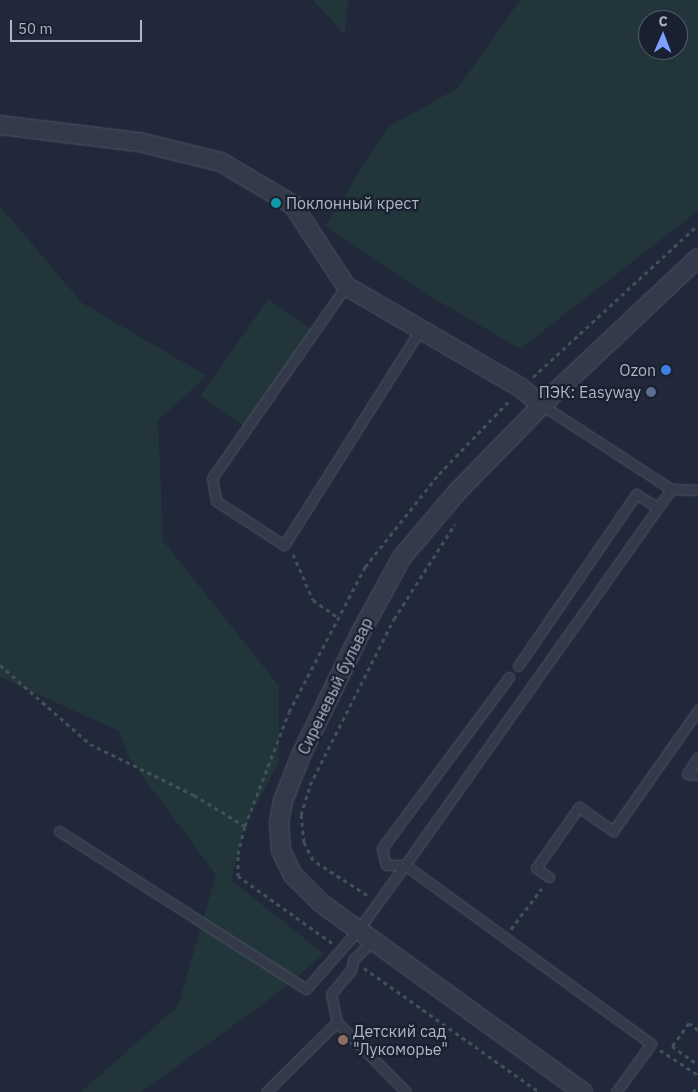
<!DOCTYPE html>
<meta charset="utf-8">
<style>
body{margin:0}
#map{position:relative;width:698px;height:1092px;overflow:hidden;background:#20283a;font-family:"IBM Plex Sans",sans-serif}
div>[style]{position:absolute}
.green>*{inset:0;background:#22353b;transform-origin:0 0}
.path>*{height:3px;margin-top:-1.5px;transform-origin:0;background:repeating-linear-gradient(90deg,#405258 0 4px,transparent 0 8px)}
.roads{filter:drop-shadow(0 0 1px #4e5565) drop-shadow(0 0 1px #4e5565)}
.lane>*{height:9px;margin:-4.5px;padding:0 4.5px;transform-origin:4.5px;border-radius:4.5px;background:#343a4a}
.street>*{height:18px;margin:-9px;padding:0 9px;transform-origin:9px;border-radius:9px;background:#343a4a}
.dots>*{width:14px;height:14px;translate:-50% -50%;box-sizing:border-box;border:2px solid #19202f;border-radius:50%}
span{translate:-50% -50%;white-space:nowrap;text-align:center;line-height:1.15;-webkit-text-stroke:4.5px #19202f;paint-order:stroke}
.poi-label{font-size:16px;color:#aeb5c7}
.left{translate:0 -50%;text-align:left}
.right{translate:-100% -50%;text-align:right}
.street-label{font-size:16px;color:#aeb5c7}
.north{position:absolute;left:638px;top:10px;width:50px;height:50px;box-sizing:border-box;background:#19202f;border:1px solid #555c6c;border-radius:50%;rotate:1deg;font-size:14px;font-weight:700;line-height:20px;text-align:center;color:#aeb5c7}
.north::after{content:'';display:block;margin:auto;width:18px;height:22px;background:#7e9ffd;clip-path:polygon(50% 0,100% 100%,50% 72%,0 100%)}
.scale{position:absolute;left:10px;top:20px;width:132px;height:22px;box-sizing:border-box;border:2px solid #aeb5c7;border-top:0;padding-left:6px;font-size:15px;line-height:18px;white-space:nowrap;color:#aeb5c7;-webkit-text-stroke:4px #19202f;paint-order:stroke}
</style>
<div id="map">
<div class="green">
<div style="clip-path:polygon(313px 0,348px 0,345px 35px)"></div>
<div style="clip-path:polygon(evenodd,520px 0,698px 0,698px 211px,520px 349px,430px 296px,325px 226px,388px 127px,458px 88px,520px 0,648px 20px,678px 20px,678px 50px,648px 50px,648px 20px)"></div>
<div style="clip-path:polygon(0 206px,82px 303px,207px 376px,158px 420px,163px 541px,279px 686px,279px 761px,245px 826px,231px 880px,324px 954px,266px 1002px,141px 1092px,81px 1092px,178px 1006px,216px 875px,129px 758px,119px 731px,0 677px)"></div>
<div style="left:268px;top:299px;width:59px;height:118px;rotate:35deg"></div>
</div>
<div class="path">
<div style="left:533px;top:377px;width:224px;rotate:-42.7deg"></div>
<div style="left:293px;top:554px;width:50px;rotate:66.5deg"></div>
<div style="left:313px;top:600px;width:32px;rotate:35deg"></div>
<div style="left:0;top:665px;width:120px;rotate:41.3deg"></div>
<div style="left:90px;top:744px;width:116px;rotate:26.1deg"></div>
<div style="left:194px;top:795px;width:60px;rotate:31.3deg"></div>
<div style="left:367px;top:895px;width:64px;rotate:-147.1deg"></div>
<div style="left:313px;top:860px;width:20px;rotate:-117deg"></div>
<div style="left:304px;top:842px;width:27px;rotate:-96deg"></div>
<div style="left:301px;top:815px;width:31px;rotate:-73deg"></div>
<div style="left:310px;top:785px;width:186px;rotate:-63.2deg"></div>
<div style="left:394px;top:619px;width:113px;rotate:-57.3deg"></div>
<div style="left:511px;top:929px;width:51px;rotate:-52.9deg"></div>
<div style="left:332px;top:943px;width:115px;rotate:-144.5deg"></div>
<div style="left:238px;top:876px;width:22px;rotate:-90deg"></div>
<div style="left:238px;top:854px;width:29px;rotate:-76deg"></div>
<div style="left:245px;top:826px;width:122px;rotate:-68.9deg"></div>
<div style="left:289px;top:712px;width:164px;rotate:-62.3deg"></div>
<div style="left:365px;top:567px;width:119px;rotate:-51.5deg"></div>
<div style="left:439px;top:474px;width:101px;rotate:-46.2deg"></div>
<div style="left:364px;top:968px;width:214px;rotate:35.3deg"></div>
<div style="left:698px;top:1030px;width:11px;rotate:-142deg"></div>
<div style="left:689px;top:1023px;width:29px;rotate:126deg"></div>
<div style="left:672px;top:1046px;width:32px;rotate:36deg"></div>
<div style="left:660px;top:1050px;width:45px;rotate:33.3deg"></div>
<div style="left:693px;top:1092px;width:8px;rotate:-50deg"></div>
</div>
<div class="roads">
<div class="lane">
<div style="left:346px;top:286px;width:234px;rotate:124.9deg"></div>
<div style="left:212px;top:478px;width:23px;rotate:80deg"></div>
<div style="left:216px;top:501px;width:81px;rotate:32.9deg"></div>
<div style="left:284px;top:545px;width:254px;rotate:-57.7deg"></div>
<div style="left:542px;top:405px;width:154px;rotate:33.1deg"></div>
<div style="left:518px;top:666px;width:209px;rotate:-55.5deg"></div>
<div style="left:636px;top:494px;width:26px;rotate:32deg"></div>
<div style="left:509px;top:677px;width:213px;rotate:126.6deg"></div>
<div style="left:382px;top:848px;width:17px;rotate:77deg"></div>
<div style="left:386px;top:865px;width:19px"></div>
<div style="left:405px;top:865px;width:461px;rotate:-54.7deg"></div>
<div style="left:671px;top:489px;width:27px;rotate:2deg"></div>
<div style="left:698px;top:757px;width:20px;rotate:123deg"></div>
<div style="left:687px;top:774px;width:11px;rotate:5deg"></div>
<div style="left:59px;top:831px;width:293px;rotate:32.6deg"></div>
<div style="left:306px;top:989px;width:79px;rotate:-48.6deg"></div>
<div style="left:358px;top:930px;width:80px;rotate:-54.1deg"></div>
<div style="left:405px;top:865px;width:304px;rotate:36deg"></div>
<div style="left:651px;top:1044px;width:59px;rotate:126.1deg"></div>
<div style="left:549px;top:877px;width:16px;rotate:-145deg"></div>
<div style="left:536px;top:868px;width:75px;rotate:-54.8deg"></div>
<div style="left:579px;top:807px;width:42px;rotate:35.2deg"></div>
<div style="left:613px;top:831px;width:148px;rotate:-54.9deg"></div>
<div style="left:372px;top:941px;width:27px;rotate:135deg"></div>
<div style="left:353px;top:960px;width:10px;rotate:101deg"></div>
<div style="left:351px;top:970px;width:31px;rotate:130deg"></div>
<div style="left:331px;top:994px;width:29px;rotate:78deg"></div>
<div style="left:337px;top:1022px;width:98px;rotate:45.4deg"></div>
<div style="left:266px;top:1092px;width:100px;rotate:-44.6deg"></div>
</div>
<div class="street">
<div style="left:0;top:125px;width:140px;rotate:7deg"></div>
<div style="left:139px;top:142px;width:84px;rotate:13.7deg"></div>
<div style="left:221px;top:162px;width:84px;rotate:30.8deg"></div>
<div style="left:293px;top:205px;width:97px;rotate:56.8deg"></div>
<div style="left:346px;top:286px;width:203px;rotate:30.2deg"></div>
<div style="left:521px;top:388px;width:27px;rotate:39deg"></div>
<div style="left:583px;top:1092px;width:324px;rotate:-144.2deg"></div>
<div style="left:320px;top:902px;width:38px;rotate:-135deg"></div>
<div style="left:293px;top:875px;width:28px;rotate:-116deg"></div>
<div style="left:281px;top:850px;width:27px;rotate:-94deg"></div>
<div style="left:279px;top:823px;width:22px;rotate:-80deg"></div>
<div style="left:283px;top:801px;width:49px;rotate:-68.6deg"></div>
<div style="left:301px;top:755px;width:137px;rotate:-64deg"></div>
<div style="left:361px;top:632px;width:85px;rotate:-61.3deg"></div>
<div style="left:402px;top:557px;width:87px;rotate:-49.7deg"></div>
<div style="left:458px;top:491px;width:120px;rotate:-45.7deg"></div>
<div style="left:542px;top:405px;width:214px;rotate:-43.3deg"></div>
</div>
</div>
<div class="dots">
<div style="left:276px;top:203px;background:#0f9aa8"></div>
<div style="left:666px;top:370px;background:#3f7fe0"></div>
<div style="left:651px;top:392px;background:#5c6f8a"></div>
<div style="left:343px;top:1040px;background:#8d6e63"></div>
</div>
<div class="poi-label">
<span class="left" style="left:286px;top:203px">Поклонный крест</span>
<span class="right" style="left:656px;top:370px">Ozon</span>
<span class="right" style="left:641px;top:392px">ПЭК: Easyway</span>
<span class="left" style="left:353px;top:1040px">Детский сад<br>"Лукоморье"</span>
</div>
<div class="street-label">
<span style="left:335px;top:686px;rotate:-64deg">Сиреневый бульвар</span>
</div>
<div class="north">С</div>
<div class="scale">50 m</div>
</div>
